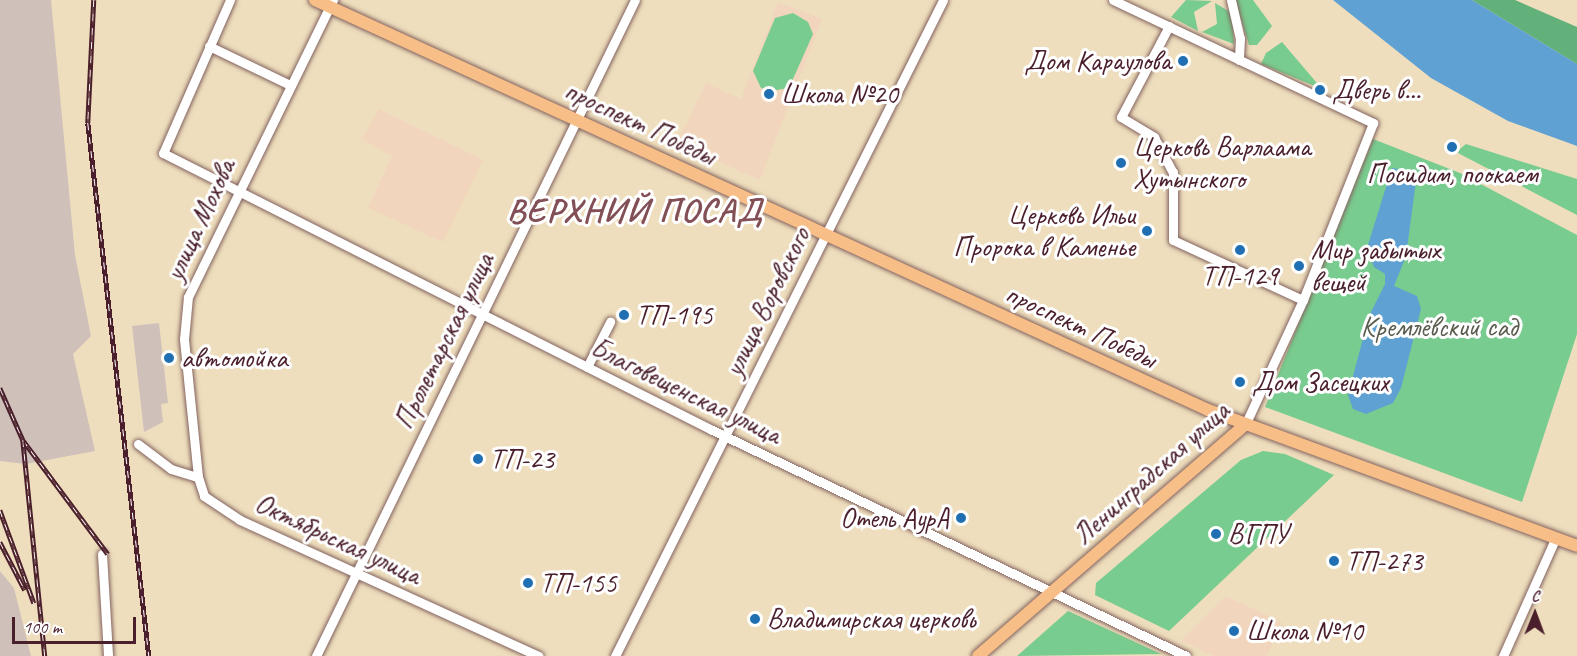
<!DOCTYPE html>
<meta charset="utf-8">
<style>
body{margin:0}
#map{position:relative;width:1577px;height:656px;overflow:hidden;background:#eedebd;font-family:Caveat,sans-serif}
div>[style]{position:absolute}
.built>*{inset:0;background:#f2d5bd}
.industrial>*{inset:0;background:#cfc1ba}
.green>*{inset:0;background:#79cc8f}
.forest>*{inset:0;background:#62b07a}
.water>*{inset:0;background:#5ea1d2}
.roads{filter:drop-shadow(0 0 2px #83625e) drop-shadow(0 0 2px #83625e)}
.minor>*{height:9px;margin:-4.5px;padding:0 4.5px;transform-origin:4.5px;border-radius:4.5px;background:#fff}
.major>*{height:12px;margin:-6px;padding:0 6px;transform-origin:6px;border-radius:6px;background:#f7be87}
.rail>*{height:4.5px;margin-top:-2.25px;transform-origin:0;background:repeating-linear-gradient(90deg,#fff 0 7px,#4a1f2b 0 14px);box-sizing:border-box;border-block:2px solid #4a1f2b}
.dots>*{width:16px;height:16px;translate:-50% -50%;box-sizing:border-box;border:3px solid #fff;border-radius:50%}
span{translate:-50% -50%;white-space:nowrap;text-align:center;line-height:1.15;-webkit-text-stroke:6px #fff;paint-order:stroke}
.poi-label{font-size:28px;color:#4a1f2b}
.right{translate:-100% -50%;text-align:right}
.left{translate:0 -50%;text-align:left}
.street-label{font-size:28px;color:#4a1f2b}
.park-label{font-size:28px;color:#5a5c4e}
.district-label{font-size:34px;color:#814f55;font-weight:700;letter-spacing:1.5px}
.north{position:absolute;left:1505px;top:584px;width:60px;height:60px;-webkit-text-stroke:4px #fff;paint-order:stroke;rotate:1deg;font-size:16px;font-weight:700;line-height:24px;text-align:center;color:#4a1f2b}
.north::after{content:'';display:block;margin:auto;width:21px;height:27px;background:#4a1f2b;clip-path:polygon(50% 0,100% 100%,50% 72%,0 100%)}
.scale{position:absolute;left:12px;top:617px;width:124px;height:27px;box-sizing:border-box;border:3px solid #4a1f2b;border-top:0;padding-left:8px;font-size:18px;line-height:21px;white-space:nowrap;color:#4a1f2b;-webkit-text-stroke:4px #fff;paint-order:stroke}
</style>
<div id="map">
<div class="built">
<div style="clip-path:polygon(778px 2px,822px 19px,760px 180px,677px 143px,706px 83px,741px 99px)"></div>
<div style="clip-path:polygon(379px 109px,483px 160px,443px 242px,368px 208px,392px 156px,362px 139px)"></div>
<div style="clip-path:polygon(1225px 596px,1282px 622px,1267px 656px,1214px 656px,1181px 640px)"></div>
</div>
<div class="industrial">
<div style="clip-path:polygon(0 0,51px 0,75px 255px,91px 336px,73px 354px,95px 451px,26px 464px,0 461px)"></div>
<div style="clip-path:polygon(159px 323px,168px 403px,161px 404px,163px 422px,144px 432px,132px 326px)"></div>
<div style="clip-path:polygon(0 571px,14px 588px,31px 656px,0 656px)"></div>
</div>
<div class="green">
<div style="clip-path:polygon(1186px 0,1212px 1px,1194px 12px,1198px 31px,1171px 17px)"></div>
<div style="clip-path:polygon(1235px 0,1253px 0,1272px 26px,1257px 45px,1249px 45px)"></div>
<div style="clip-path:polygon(1215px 3px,1232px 13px,1234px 44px,1202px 32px,1217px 24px)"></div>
<div style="clip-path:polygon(793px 13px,808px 22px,813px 34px,789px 88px,771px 91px,761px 88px,753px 71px,775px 18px)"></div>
<div style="clip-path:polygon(1282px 42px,1322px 89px,1261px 64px,1266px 53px)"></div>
<div style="clip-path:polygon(1373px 139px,1460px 173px,1577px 235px,1577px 334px,1522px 502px,1265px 407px)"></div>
<div style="clip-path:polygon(1466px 144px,1577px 179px,1577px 215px,1456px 152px)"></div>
<div style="clip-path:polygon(1263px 451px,1285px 454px,1334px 475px,1169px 631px,1095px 595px,1096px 583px,1241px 460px)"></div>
<div style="clip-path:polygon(1068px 611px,1161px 654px,1017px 656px)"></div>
</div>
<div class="forest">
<div style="clip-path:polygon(1472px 0,1515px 0,1577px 27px,1577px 64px)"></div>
</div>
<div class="water">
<div style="clip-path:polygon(1333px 0,1472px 0,1577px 64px,1577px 146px,1508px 121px,1431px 78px)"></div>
<div style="clip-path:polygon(1392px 168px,1409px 171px,1416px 181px,1406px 256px,1394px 286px,1417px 296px,1421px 309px,1401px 388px,1393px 403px,1366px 414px,1353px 409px,1348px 395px,1369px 316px,1385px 284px,1385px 274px,1374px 267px,1367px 248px)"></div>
</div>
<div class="roads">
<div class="minor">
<div style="left:230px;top:0;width:167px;rotate:113.6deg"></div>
<div style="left:163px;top:153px;width:615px;rotate:26.77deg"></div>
<div style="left:712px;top:430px;width:525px;rotate:25.49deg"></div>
<div style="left:1113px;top:0;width:288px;rotate:25.3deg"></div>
<div style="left:1373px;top:123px;width:190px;rotate:111.6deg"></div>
<div style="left:1303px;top:300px;width:138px;rotate:114.9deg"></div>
<div style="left:1231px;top:0;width:39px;rotate:77deg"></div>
<div style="left:1240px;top:38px;width:22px;rotate:93deg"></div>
<div style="left:1169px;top:26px;width:103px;rotate:117.8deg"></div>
<div style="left:1121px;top:117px;width:39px;rotate:31deg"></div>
<div style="left:1154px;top:137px;width:40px;rotate:62deg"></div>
<div style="left:1173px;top:172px;width:68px;rotate:90deg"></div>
<div style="left:1173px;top:240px;width:143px;rotate:24.8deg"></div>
<div style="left:209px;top:46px;width:90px;rotate:25.7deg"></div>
<div style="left:587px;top:367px;width:51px;rotate:-62.9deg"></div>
<div style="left:138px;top:444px;width:41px;rotate:37.1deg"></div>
<div style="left:171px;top:469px;width:28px;rotate:17deg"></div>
<div style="left:198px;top:477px;width:20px;rotate:72deg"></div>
<div style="left:204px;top:496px;width:43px;rotate:33.7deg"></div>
<div style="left:240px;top:520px;width:328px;rotate:24.5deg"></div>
<div style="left:198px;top:477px;width:139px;rotate:-95.8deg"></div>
<div style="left:184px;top:339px;width:42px;rotate:-84.6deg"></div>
<div style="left:188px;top:297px;width:331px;rotate:-64deg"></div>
<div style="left:102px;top:554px;width:102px;rotate:86.6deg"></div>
<div style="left:316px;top:656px;width:729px;rotate:-64.07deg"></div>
<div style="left:615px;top:656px;width:733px;rotate:-63.43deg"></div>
<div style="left:1503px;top:656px;width:130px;rotate:-66deg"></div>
</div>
<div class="major">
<div style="left:315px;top:0;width:983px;rotate:24.66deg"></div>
<div style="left:1208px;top:410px;width:393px;rotate:20.2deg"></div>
<div style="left:978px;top:656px;width:353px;rotate:-40.9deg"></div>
</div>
</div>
<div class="rail">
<div style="left:94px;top:0;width:123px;rotate:92.8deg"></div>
<div style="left:88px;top:123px;width:536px;rotate:83.47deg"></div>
<div style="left:0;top:388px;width:57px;rotate:66.1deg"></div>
<div style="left:23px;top:440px;width:142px;rotate:53.3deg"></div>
<div style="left:23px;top:440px;width:217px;rotate:84.2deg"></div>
<div style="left:0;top:510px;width:99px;rotate:69.9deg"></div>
<div style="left:0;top:542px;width:54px;rotate:62.5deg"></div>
</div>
<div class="dots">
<div style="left:1183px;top:61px;background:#1f6fb2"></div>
<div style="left:1320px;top:90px;background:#1f6fb2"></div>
<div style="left:769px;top:94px;background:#1f6fb2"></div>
<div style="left:1452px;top:147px;background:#1f6fb2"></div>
<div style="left:1121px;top:163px;background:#1f6fb2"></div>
<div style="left:1147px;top:231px;background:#1f6fb2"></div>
<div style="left:1240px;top:250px;background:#1f6fb2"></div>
<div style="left:1299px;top:266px;background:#1f6fb2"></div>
<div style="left:624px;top:315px;background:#1f6fb2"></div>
<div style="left:169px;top:358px;background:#1f6fb2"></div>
<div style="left:1240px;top:382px;background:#1f6fb2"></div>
<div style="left:478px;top:459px;background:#1f6fb2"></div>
<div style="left:961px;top:518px;background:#1f6fb2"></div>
<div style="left:1216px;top:534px;background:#1f6fb2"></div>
<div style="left:1334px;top:561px;background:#1f6fb2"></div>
<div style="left:528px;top:583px;background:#1f6fb2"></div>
<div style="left:755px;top:619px;background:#1f6fb2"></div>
<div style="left:1234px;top:631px;background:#1f6fb2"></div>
</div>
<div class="poi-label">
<span class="right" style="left:1171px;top:61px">Дом Караулова</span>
<span class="left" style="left:1332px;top:90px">Дверь в...</span>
<span class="left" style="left:781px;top:94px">Школа №20</span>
<span class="left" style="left:1133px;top:163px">Церковь Варлаама<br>Хутынского</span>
<span style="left:1452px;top:174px">Посидим, поокаем</span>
<span class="right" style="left:1135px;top:231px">Церковь Ильи<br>Пророка в Каменье</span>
<span class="left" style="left:1311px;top:266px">Мир забытых<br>вещей</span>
<span style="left:1240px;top:276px">ТП-129</span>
<span class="left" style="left:636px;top:315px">ТП-195</span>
<span class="left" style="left:181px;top:358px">автомойка</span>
<span class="left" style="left:1252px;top:382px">Дом Засецких</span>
<span class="left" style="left:490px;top:459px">ТП-23</span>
<span class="right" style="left:949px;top:518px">Отель АурА</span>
<span class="left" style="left:1228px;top:534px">ВГПУ</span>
<span class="left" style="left:1346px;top:561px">ТП-273</span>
<span class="left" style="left:540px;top:583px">ТП-155</span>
<span class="left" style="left:767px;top:619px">Владимирская церковь</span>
<span class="left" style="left:1246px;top:631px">Школа №10</span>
</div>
<div class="street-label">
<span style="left:640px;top:123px;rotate:25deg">проспект Победы</span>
<span style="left:200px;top:220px;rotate:-65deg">улица Мохова</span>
<span style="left:767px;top:302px;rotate:-64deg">улица Воровского</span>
<span style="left:1081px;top:326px;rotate:25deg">проспект Победы</span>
<span style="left:444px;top:341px;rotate:-64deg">Пролетарская улица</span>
<span style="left:686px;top:391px;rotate:26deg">Благовещенская улица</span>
<span style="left:1151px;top:473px;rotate:-42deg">Ленинградская улица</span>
<span style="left:338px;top:539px;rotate:25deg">Октябрьская улица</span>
</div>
<div class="park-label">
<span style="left:1439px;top:327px">Кремлёвский сад</span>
</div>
<div class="district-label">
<span style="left:635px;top:210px">ВЕРХНИЙ ПОСАД</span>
</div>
<div class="north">С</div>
<div class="scale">100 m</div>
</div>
